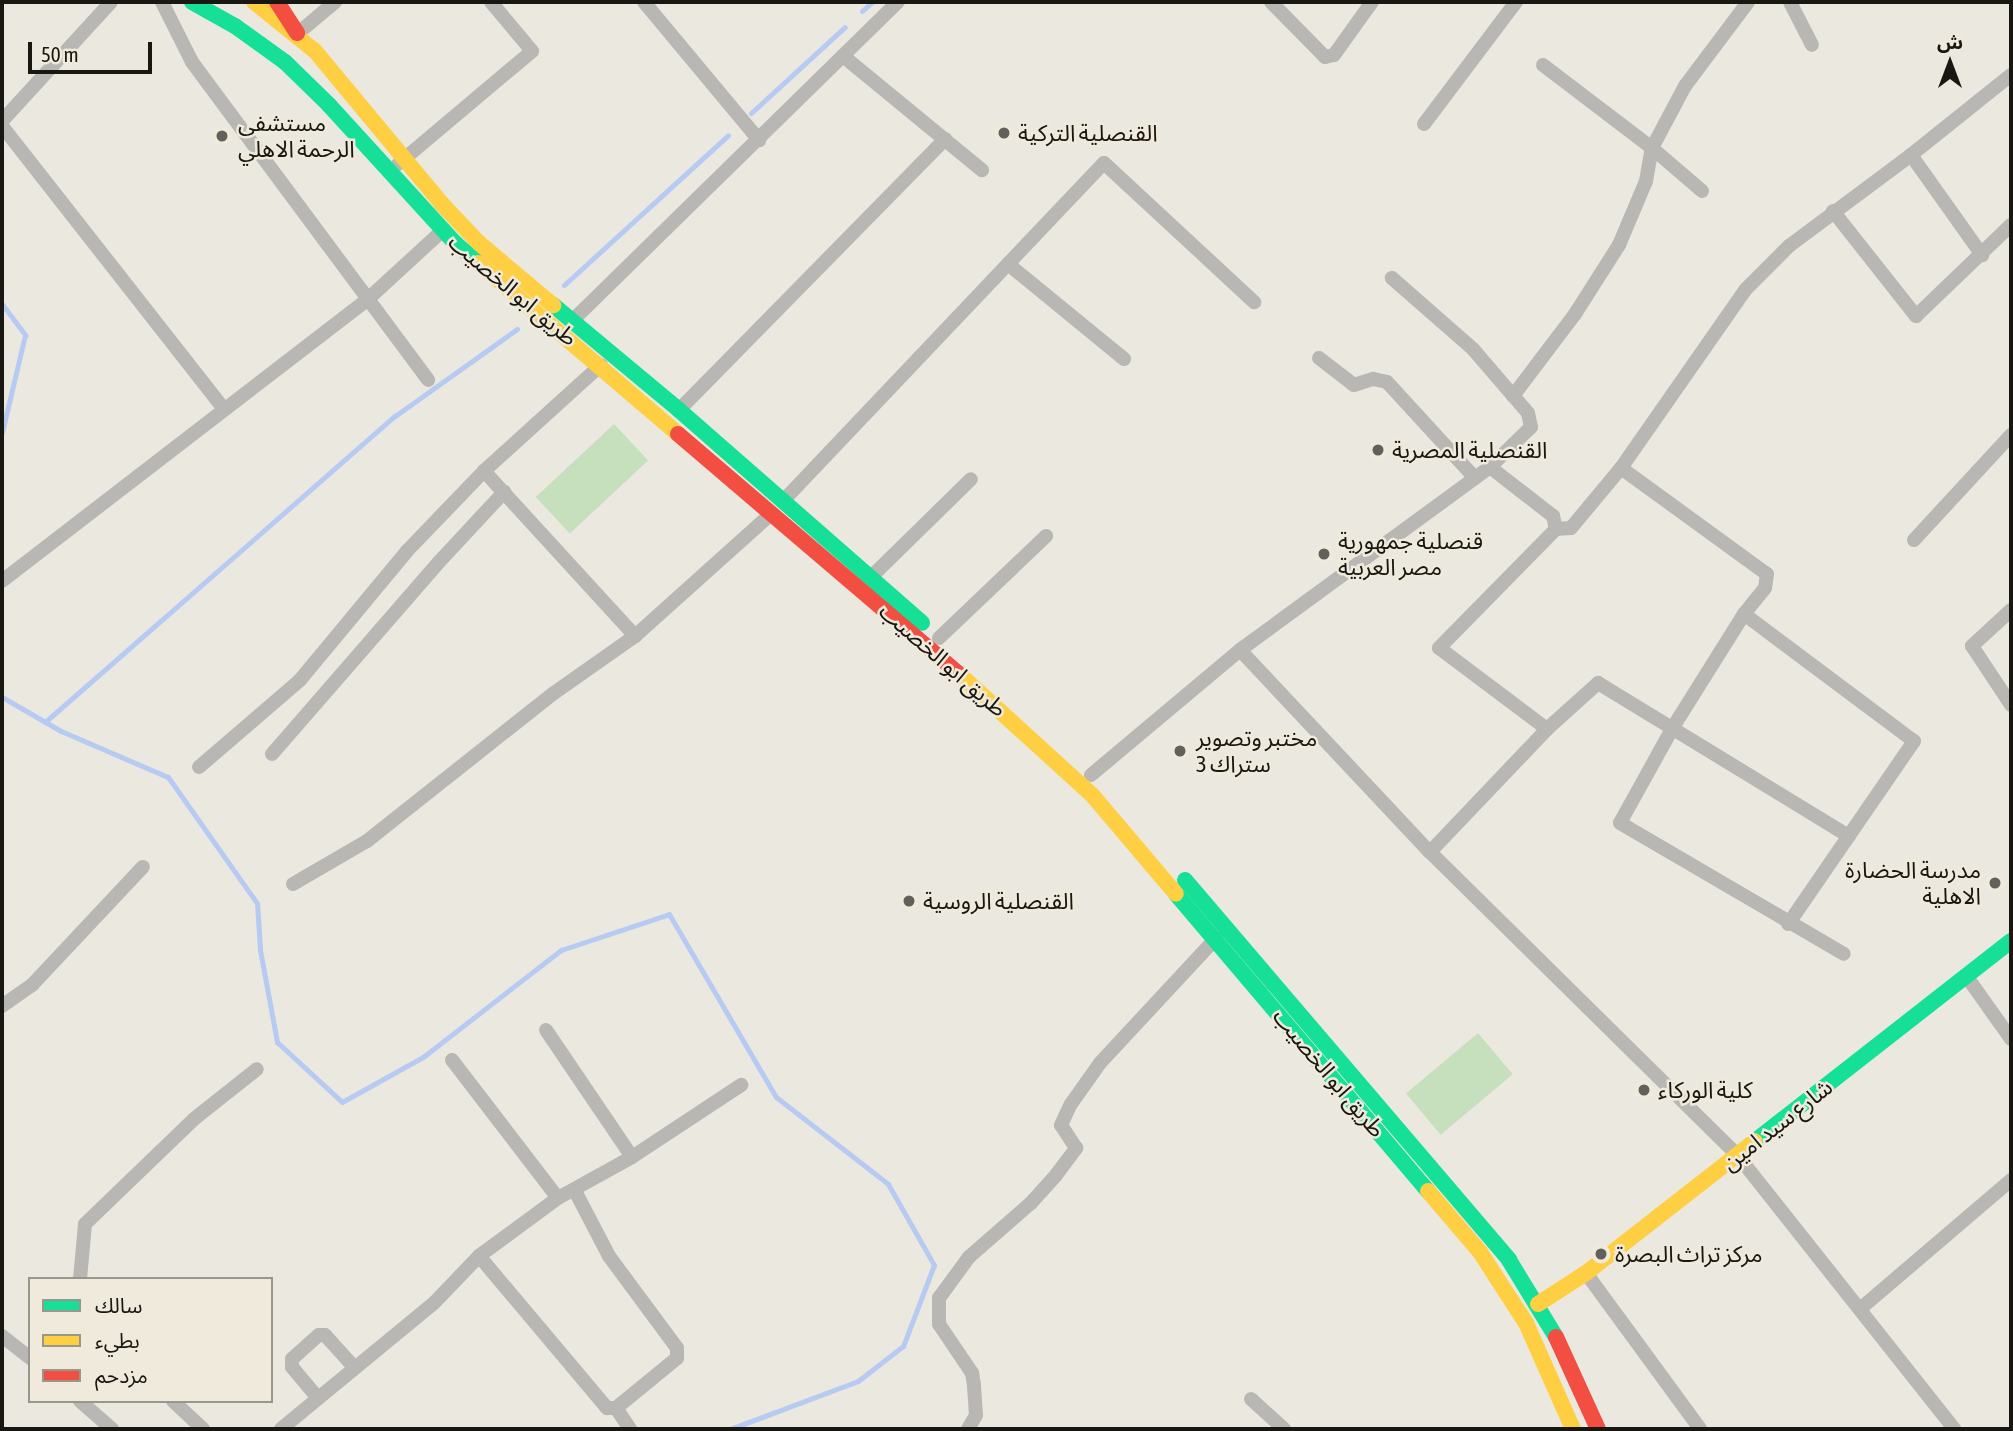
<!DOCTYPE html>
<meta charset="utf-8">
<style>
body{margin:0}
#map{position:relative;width:2013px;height:1431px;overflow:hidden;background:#ebe8e0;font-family:"Asap Condensed","Noto Sans Arabic",sans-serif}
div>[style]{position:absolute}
.green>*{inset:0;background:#c6e0be;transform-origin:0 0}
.stream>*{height:5px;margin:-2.5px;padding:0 2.5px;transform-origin:2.5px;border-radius:2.5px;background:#b6caf2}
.street>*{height:14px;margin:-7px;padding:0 7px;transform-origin:7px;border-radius:7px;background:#b8b7b4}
.fast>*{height:16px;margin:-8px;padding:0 8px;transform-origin:8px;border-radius:8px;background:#16e098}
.slow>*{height:16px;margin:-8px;padding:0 8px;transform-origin:8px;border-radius:8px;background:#ffcf43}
.jam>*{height:16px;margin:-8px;padding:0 8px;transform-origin:8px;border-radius:8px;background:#f24e42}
.dots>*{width:19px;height:19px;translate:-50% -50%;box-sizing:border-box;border:4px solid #efeadc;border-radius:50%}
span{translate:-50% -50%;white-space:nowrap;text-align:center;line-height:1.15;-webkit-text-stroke:5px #efeadc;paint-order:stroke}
.poi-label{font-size:23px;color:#191712}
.left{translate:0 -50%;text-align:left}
.right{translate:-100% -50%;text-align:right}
.street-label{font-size:23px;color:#191712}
.frame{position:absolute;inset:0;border:4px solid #191712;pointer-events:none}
.legend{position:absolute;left:28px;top:1277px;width:245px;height:126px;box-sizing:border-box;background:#efeadc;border:2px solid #99968b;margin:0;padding:9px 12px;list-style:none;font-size:21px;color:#191712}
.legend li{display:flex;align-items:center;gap:14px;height:35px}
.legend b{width:35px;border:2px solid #99968b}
.north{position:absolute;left:1915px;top:28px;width:70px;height:70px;-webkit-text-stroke:5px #efeadc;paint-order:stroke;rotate:0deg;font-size:19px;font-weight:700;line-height:28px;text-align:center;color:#191712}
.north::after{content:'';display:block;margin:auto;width:24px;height:32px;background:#191712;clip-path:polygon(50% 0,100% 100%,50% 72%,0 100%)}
.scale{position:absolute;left:28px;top:42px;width:124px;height:32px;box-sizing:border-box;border:4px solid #191712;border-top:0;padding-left:9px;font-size:21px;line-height:24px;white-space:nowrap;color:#191712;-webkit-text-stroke:5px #efeadc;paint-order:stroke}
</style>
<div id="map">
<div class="green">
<div style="left:614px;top:424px;width:50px;height:107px;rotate:47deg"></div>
<div style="left:1478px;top:1033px;width:54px;height:94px;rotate:50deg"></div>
</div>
<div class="stream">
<div style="left:862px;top:11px;width:13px;rotate:-42deg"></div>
<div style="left:751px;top:113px;width:127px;rotate:-42.5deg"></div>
<div style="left:564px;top:285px;width:222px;rotate:-42.4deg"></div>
<div style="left:2px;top:304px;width:39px;rotate:53deg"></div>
<div style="left:25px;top:335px;width:100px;rotate:103.3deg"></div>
<div style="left:2px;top:697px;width:68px;rotate:30deg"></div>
<div style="left:61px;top:731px;width:116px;rotate:23.3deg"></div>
<div style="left:168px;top:777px;width:154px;rotate:54.8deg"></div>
<div style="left:257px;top:903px;width:47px;rotate:86.3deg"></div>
<div style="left:260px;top:950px;width:94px;rotate:79.5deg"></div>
<div style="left:277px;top:1042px;width:88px;rotate:42.7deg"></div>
<div style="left:342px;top:1102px;width:93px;rotate:-29.1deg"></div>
<div style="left:423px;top:1057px;width:175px;rotate:-37.8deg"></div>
<div style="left:561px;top:950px;width:114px;rotate:-18.4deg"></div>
<div style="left:669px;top:914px;width:212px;rotate:59.7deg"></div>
<div style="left:776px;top:1097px;width:142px;rotate:37.8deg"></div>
<div style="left:888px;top:1184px;width:93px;rotate:60.4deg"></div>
<div style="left:934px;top:1265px;width:87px;rotate:110.9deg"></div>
<div style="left:903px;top:1346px;width:57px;rotate:142.1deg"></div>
<div style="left:858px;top:1381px;width:137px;rotate:159.4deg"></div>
<div style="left:45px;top:722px;width:465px;rotate:-41.2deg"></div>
<div style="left:395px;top:416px;width:150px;rotate:-35.5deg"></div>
</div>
<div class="street">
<div style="left:162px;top:2px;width:67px;rotate:63.4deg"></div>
<div style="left:192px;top:62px;width:396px;rotate:53.4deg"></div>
<div style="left:644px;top:2px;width:180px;rotate:50.2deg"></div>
<div style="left:1271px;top:2px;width:77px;rotate:45.5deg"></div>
<div style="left:1325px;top:57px;width:9px;rotate:-13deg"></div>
<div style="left:1334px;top:55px;width:65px;rotate:-54.4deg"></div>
<div style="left:1790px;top:2px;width:48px;rotate:62.9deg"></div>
<div style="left:297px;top:34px;width:50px;rotate:-40.1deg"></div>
<div style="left:843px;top:56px;width:180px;rotate:39.4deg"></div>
<div style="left:1543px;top:65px;width:137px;rotate:37.3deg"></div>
<div style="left:1652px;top:148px;width:66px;rotate:40.7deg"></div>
<div style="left:2px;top:121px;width:161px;rotate:-47.5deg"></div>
<div style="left:1424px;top:124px;width:153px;rotate:-53deg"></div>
<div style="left:2px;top:126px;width:360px;rotate:51.9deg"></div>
<div style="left:1911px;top:155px;width:123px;rotate:54.6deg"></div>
<div style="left:398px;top:164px;width:175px;rotate:-40.1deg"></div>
<div style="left:532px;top:51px;width:64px;rotate:-129.9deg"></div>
<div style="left:1833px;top:211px;width:134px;rotate:51.7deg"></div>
<div style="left:1916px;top:316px;width:132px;rotate:-43.8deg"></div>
<div style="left:1008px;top:264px;width:150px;rotate:39.3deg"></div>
<div style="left:572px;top:321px;width:456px;rotate:-44.4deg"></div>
<div style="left:1319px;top:358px;width:44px;rotate:37.6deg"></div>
<div style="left:1354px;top:385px;width:20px;rotate:-18deg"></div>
<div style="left:1373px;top:379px;width:14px;rotate:12deg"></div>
<div style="left:1387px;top:382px;width:130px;rotate:47.5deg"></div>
<div style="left:1513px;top:396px;width:103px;rotate:-52.9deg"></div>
<div style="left:1575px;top:314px;width:82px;rotate:-57.5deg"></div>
<div style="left:1619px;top:245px;width:69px;rotate:-67.1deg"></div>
<div style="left:1646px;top:181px;width:34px;rotate:-80deg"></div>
<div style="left:1652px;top:148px;width:70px;rotate:-62deg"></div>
<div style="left:1685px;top:86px;width:105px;rotate:-53.1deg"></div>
<div style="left:679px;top:410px;width:380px;rotate:-45.5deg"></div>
<div style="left:1490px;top:467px;width:80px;rotate:37.9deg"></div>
<div style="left:1553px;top:516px;width:13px;rotate:77deg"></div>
<div style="left:1621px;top:468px;width:180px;rotate:36deg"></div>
<div style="left:1767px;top:574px;width:14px;rotate:98deg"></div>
<div style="left:1765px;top:588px;width:33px;rotate:129deg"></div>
<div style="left:1744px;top:614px;width:136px;rotate:122.1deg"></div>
<div style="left:1672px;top:729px;width:107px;rotate:119deg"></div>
<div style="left:1620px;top:823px;width:259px;rotate:30.3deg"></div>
<div style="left:484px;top:471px;width:224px;rotate:47.5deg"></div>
<div style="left:783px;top:501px;width:466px;rotate:-46.5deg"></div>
<div style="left:1104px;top:163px;width:205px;rotate:42.8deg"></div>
<div style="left:1914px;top:540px;width:143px;rotate:-47.3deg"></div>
<div style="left:870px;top:578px;width:141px;rotate:-44.4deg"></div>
<div style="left:2px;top:581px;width:462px;rotate:-37.6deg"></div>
<div style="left:368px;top:299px;width:100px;rotate:-42.6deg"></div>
<div style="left:2011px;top:610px;width:53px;rotate:137.3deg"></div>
<div style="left:1972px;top:646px;width:71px;rotate:56.5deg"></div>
<div style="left:1744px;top:614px;width:212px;rotate:36.8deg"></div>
<div style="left:1914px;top:741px;width:222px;rotate:124.5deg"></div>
<div style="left:939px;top:638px;width:148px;rotate:-43.6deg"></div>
<div style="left:1240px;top:650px;width:277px;rotate:46.8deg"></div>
<div style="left:1430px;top:852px;width:433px;rotate:44.6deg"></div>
<div style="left:1738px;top:1156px;width:348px;rotate:51.6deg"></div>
<div style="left:1547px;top:729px;width:135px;rotate:-143.1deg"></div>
<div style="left:1439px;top:648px;width:167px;rotate:-45.5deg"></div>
<div style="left:1556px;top:529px;width:15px;rotate:-4deg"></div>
<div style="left:1571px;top:528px;width:78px;rotate:-50.2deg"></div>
<div style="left:1621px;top:468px;width:218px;rotate:-55.1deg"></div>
<div style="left:1746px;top:289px;width:61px;rotate:-45deg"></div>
<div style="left:1789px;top:246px;width:152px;rotate:-36.7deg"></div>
<div style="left:1911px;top:155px;width:128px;rotate:-38.7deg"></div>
<div style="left:272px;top:754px;width:254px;rotate:-49deg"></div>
<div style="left:439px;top:562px;width:96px;rotate:-47.1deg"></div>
<div style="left:199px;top:767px;width:133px;rotate:-40.7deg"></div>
<div style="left:300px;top:680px;width:168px;rotate:-50.3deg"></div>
<div style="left:407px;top:551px;width:111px;rotate:-46.1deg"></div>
<div style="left:484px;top:471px;width:158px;rotate:-42.2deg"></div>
<div style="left:1091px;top:775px;width:194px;rotate:-40deg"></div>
<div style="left:1240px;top:650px;width:310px;rotate:-36.2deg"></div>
<div style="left:1490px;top:467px;width:57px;rotate:-44.3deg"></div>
<div style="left:1531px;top:427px;width:14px;rotate:-102deg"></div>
<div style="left:1528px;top:413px;width:84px;rotate:-130.7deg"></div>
<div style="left:1473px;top:349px;width:108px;rotate:-138.8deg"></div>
<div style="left:1430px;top:852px;width:170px;rotate:-46.4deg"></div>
<div style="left:1547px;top:729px;width:69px;rotate:-42deg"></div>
<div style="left:1598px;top:683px;width:294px;rotate:31.4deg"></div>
<div style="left:293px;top:884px;width:86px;rotate:-30.2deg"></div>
<div style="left:367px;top:841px;width:238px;rotate:-38.4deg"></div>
<div style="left:554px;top:693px;width:99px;rotate:-35.1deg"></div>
<div style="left:635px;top:636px;width:184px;rotate:-41.9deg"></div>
<div style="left:1967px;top:977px;width:76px;rotate:54.6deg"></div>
<div style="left:2px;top:1006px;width:37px;rotate:-35deg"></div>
<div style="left:32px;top:985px;width:162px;rotate:-46.8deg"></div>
<div style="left:546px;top:1030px;width:153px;rotate:55.9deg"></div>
<div style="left:452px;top:1060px;width:174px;rotate:52.5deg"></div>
<div style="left:479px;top:1256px;width:199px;rotate:49.9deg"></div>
<div style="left:607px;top:1408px;width:9px"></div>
<div style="left:616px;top:1408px;width:79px;rotate:-39.3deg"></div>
<div style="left:677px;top:1358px;width:10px;rotate:-90deg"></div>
<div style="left:677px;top:1348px;width:114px;rotate:-126.5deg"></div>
<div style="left:609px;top:1256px;width:73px;rotate:-117.6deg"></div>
<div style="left:1586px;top:1273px;width:193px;rotate:53.8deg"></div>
<div style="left:80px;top:1279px;width:55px;rotate:-84.8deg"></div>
<div style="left:85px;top:1224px;width:151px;rotate:-43.9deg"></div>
<div style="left:194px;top:1119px;width:80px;rotate:-38.4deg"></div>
<div style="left:1860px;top:1309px;width:199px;rotate:-40.5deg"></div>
<div style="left:2px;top:1336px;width:36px;rotate:38deg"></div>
<div style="left:317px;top:1397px;width:39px;rotate:-130deg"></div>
<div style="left:292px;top:1367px;width:8px;rotate:-90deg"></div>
<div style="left:292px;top:1359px;width:36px;rotate:-42deg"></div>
<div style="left:319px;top:1335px;width:6px"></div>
<div style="left:325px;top:1335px;width:43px;rotate:47.8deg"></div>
<div style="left:1251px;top:1399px;width:45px;rotate:42.3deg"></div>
<div style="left:80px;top:1401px;width:43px;rotate:41.2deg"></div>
<div style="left:173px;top:1401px;width:41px;rotate:43deg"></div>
<div style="left:616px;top:1408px;width:25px;rotate:56deg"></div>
<div style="left:281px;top:1429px;width:198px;rotate:-39.5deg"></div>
<div style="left:434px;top:1303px;width:65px;rotate:-46.2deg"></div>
<div style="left:479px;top:1256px;width:98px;rotate:-36.3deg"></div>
<div style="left:558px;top:1198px;width:85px;rotate:-29deg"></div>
<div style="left:632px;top:1157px;width:131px;rotate:-33.4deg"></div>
<div style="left:968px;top:1429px;width:16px;rotate:-60deg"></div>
<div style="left:976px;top:1415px;width:30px;rotate:-94deg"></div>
<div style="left:974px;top:1385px;width:12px;rotate:-99deg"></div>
<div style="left:972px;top:1373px;width:59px;rotate:-124deg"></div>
<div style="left:939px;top:1324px;width:26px;rotate:-90deg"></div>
<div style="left:939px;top:1298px;width:51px;rotate:-53.8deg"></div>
<div style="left:969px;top:1257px;width:82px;rotate:-41.1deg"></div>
<div style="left:1031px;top:1203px;width:38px;rotate:-48deg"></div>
<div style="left:1056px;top:1175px;width:34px;rotate:-53deg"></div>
<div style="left:1076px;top:1148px;width:27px;rotate:-123deg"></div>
<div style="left:1061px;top:1125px;width:23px;rotate:-65deg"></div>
<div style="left:1071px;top:1104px;width:50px;rotate:-54.7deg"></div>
<div style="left:1100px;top:1063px;width:171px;rotate:-47.1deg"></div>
</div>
<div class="fast">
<div style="left:192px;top:2px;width:49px;rotate:29.2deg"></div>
<div style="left:235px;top:26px;width:62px;rotate:35.8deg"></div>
<div style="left:285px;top:62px;width:62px;rotate:44.3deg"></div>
<div style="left:329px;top:105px;width:187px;rotate:47.6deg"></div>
<div style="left:455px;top:243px;width:30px;rotate:41deg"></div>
<div style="left:553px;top:305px;width:164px;rotate:39.8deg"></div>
<div style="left:679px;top:410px;width:323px;rotate:41.2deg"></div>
<div style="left:1185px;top:880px;width:499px;rotate:49.5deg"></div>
<div style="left:1509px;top:1260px;width:90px;rotate:58.6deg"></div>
<div style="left:1176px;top:894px;width:390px;rotate:49.7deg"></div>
<div style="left:1755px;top:1141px;width:325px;rotate:-38deg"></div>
</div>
<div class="slow">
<div style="left:254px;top:2px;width:78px;rotate:38.8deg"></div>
<div style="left:315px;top:51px;width:199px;rotate:50.3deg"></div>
<div style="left:442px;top:204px;width:54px;rotate:46.5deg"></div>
<div style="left:479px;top:243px;width:97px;rotate:40deg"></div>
<div style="left:478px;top:263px;width:263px;rotate:40.5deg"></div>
<div style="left:958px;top:673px;width:183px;rotate:42.3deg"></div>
<div style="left:1093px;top:796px;width:128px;rotate:49.7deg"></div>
<div style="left:1428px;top:1191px;width:80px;rotate:49.6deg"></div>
<div style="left:1480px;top:1252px;width:85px;rotate:57.1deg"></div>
<div style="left:1526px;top:1323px;width:116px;rotate:66.1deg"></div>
<div style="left:1538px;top:1304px;width:57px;rotate:-32.9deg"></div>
<div style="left:1586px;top:1273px;width:214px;rotate:-38deg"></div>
</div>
<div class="jam">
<div style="left:277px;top:2px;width:37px;rotate:57deg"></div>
<div style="left:678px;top:434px;width:368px;rotate:40.5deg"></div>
<div style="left:1556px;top:1337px;width:101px;rotate:65.5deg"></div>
</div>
<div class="dots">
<div style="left:1004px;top:133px;background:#62605a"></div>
<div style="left:222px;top:136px;background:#62605a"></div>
<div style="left:1378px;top:450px;background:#62605a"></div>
<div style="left:1324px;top:554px;background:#62605a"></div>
<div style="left:1180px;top:751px;background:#62605a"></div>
<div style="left:1995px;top:883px;background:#62605a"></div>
<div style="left:909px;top:901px;background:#62605a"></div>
<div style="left:1644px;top:1090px;background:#62605a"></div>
<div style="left:1601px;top:1254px;background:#62605a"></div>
</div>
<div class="poi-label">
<span class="left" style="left:238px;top:136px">مستشفى<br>الرحمة الاهلي</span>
<span class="left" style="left:1018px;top:133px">القنصلية التركية</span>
<span class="left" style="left:1392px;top:450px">القنصلية المصرية</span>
<span class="left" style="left:1338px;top:554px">قنصلية جمهورية<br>مصر العربية</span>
<span class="left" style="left:1196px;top:751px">مختبر وتصوير<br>ستراك 3</span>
<span class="right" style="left:1981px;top:883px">مدرسة الحضارة<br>الاهلية</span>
<span class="left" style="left:923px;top:901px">القنصلية الروسية</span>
<span class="left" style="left:1658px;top:1090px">كلية الوركاء</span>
<span class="left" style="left:1615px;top:1254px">مركز تراث البصرة</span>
</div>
<div class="street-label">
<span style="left:513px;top:290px;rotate:40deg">طريق ابو الخصيب</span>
<span style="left:943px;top:660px;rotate:41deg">طريق ابو الخصيب</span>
<span style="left:1329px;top:1073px;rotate:50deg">طريق ابو الخصيب</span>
<span style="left:1777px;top:1125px;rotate:-38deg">شارع سيد امين</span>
</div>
<div class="frame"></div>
<ul class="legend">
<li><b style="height:9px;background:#16e098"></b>سالك</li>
<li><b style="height:9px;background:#ffcf43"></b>بطيء</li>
<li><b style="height:9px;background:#f24e42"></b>مزدحم</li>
</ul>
<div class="north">ش</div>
<div class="scale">50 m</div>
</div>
